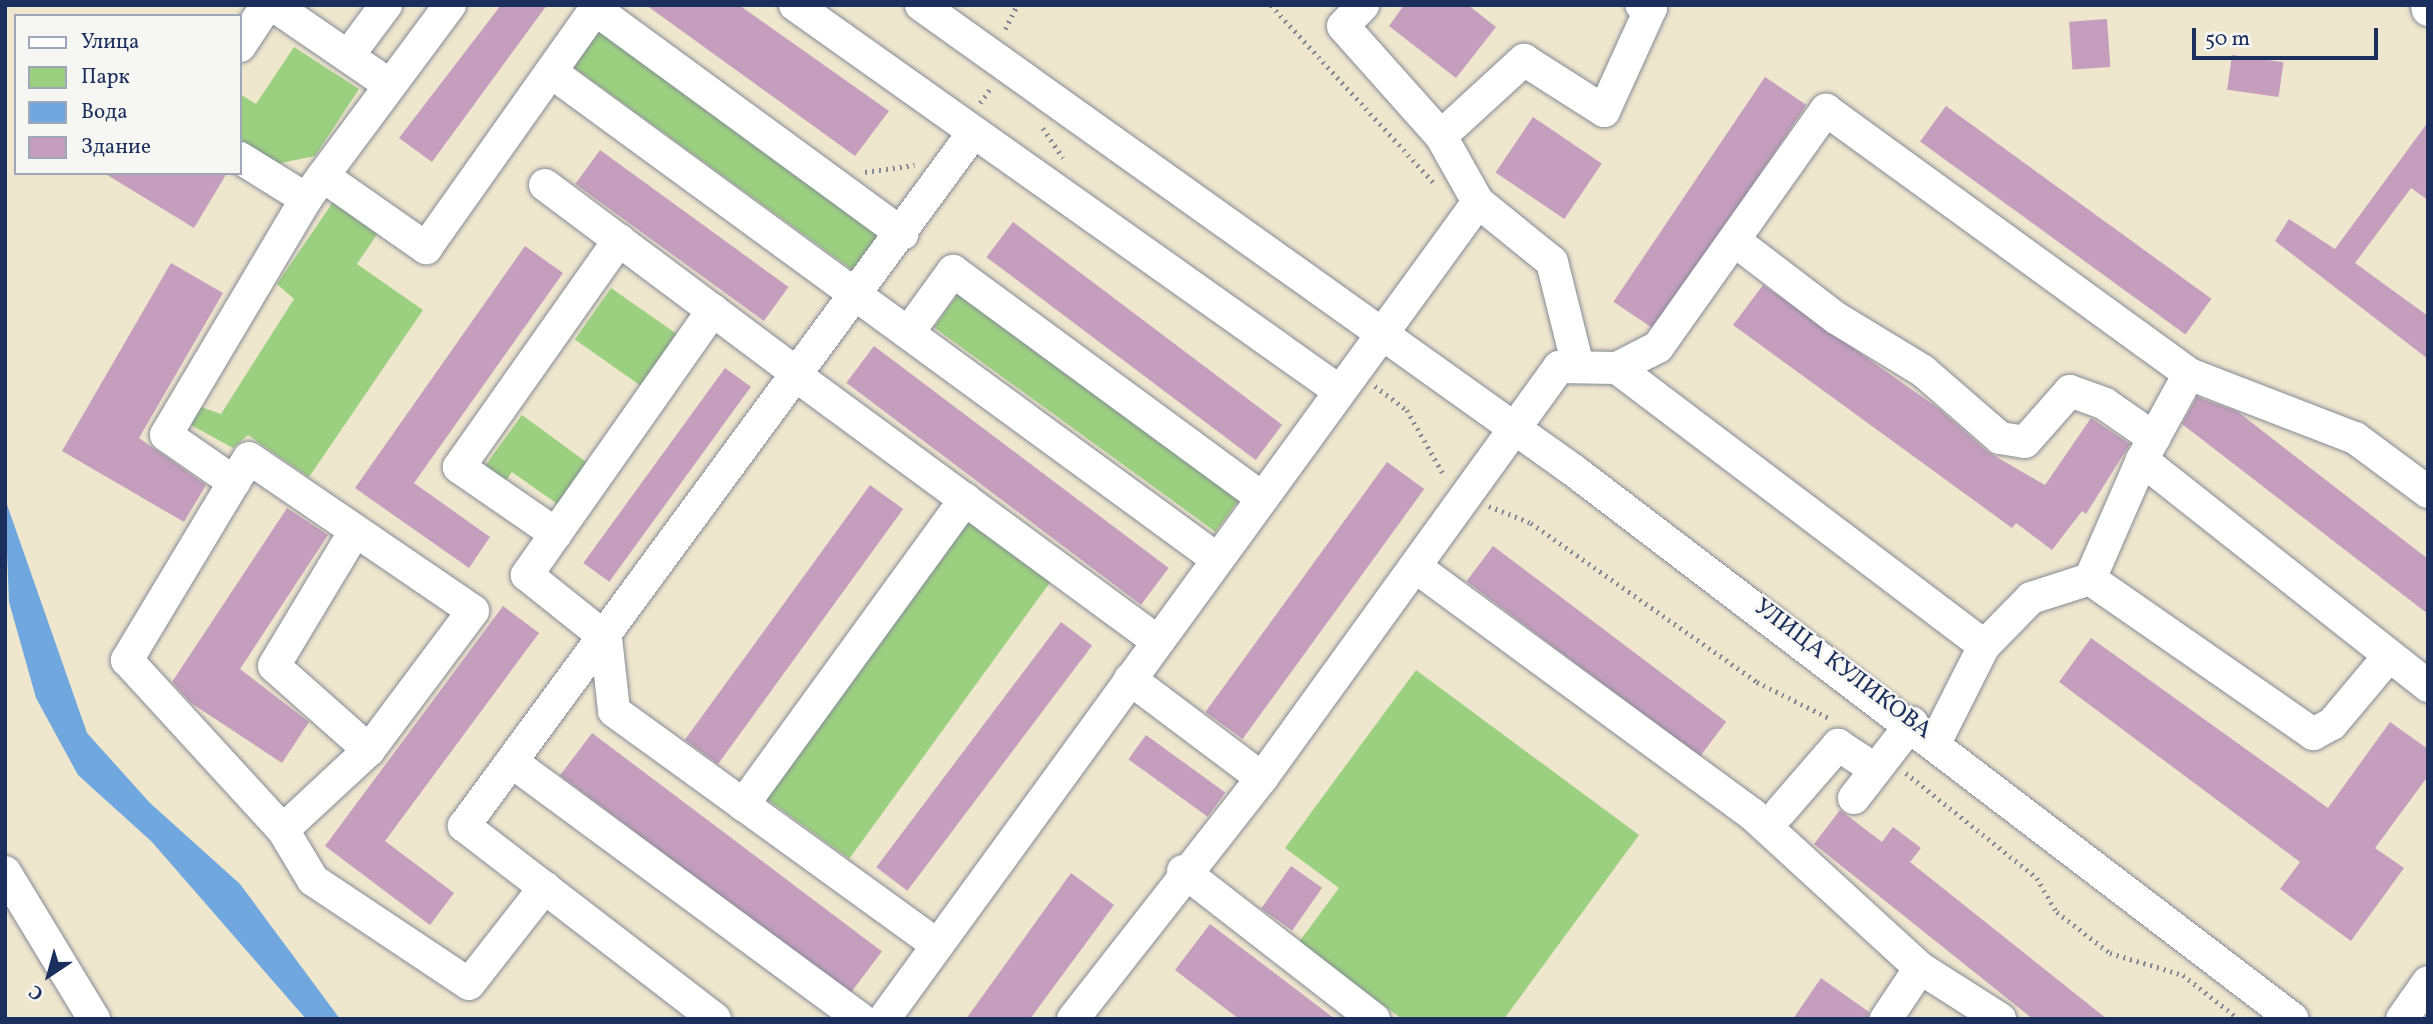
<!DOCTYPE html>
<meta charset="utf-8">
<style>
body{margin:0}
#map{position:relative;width:2433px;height:1024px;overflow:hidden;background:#efe6ce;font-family:Vollkorn,serif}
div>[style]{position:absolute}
.green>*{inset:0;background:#9cd081;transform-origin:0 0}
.water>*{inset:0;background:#6fa7de}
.building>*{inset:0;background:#c59ebe;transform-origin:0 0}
.path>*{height:4.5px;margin-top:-2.25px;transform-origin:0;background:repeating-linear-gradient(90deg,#858a96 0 2px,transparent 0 7px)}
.roads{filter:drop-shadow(0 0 2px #858a96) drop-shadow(0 0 2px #858a96)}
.minor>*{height:32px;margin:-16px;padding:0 16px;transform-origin:16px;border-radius:16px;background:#fff}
span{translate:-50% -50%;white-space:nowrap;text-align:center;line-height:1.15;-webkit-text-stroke:5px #f6f6f2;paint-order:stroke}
.street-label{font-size:24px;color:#1b2f5e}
.frame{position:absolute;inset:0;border:7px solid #1b2f5e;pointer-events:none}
.legend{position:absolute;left:14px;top:14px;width:228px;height:161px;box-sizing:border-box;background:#f6f6f2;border:2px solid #9ea6b7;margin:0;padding:9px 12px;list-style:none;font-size:21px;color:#1b2f5e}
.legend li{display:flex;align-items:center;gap:14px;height:35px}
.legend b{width:35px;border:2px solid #9ea6b7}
.north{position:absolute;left:14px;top:940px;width:70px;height:70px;-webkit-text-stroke:5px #f6f6f2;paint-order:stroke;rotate:216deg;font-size:19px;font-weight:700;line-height:28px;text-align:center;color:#1b2f5e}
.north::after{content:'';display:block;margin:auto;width:24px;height:32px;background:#1b2f5e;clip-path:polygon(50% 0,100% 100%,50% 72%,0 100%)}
.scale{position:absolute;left:2192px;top:28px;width:186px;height:32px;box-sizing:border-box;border:4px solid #1b2f5e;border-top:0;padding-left:9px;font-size:21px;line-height:24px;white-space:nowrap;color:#1b2f5e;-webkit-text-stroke:5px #f6f6f2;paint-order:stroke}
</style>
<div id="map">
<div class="green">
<div style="left:598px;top:28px;width:353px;height:46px;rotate:36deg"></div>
<div style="clip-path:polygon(294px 47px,359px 89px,315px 156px,276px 164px,240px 140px,240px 94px,256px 104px)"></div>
<div style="clip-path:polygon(333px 202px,378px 233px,357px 264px,423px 310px,309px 477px,248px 435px,233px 448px,189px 424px,201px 407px,221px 414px,294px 299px,277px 284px)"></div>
<div style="left:611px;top:288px;width:83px;height:63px;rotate:35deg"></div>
<div style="left:958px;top:294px;width:348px;height:41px;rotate:36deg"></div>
<div style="clip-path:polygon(522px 415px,593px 467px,563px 508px,512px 472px,503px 485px,482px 470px)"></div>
<div style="left:964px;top:512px;width:111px;height:348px;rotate:36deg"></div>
<div style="clip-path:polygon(1416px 670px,1639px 835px,1504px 1019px,1402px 1019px,1299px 942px,1339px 888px,1285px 848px)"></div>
</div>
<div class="water">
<div style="clip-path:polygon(5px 499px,87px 733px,150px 803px,240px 884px,340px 1019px,306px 1019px,152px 842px,78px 775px,36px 698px,9px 602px)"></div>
</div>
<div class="building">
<div style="clip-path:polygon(501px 5px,547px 5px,432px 162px,399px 138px)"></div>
<div style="clip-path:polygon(646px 5px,739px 5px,889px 111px,855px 156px)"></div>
<div style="clip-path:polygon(1404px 5px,1468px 5px,1496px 27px,1456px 78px,1389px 26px)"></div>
<div style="left:2107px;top:19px;width:48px;height:38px;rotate:86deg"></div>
<div style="left:2232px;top:55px;width:52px;height:35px;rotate:8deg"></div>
<div style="left:1765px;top:77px;width:50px;height:271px;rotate:34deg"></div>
<div style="left:1946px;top:106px;width:328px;height:44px;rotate:36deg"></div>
<div style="left:1533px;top:117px;width:83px;height:67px;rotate:34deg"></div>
<div style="clip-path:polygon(2428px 122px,2428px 200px,2411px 188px,2355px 263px,2428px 316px,2428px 359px,2275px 241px,2289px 219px,2335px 249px)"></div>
<div style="left:600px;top:150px;width:233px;height:42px;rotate:36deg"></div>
<div style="clip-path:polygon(104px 173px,227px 173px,194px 228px)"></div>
<div style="left:1013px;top:222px;width:337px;height:44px;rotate:37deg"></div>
<div style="clip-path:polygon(525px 246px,563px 273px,414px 483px,490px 537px,469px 568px,355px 488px)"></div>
<div style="clip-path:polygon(171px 263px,223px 293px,139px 438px,206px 485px,184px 522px,62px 451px)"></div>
<div style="clip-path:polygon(1763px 285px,1938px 408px,1988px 452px,2045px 485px,2091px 418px,2130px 444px,2086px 514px,2082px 511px,2052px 550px,2016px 523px,2012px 528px,1733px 325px)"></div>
<div style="left:874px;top:346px;width:369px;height:46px;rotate:37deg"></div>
<div style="left:725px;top:368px;width:32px;height:241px;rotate:36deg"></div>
<div style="clip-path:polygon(2197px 397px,2238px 412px,2428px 559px,2428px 614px,2182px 424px)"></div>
<div style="left:1387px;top:462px;width:46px;height:309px;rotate:36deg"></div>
<div style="left:870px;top:485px;width:41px;height:315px;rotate:36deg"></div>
<div style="clip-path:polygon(287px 508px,328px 535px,240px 669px,309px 722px,282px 763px,191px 703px,172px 682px)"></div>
<div style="left:1493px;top:546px;width:292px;height:44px;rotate:37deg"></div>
<div style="clip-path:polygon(503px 606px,539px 633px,385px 841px,454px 893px,430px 925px,325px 846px)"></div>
<div style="left:1061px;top:622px;width:39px;height:307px;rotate:37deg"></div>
<div style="clip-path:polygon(2091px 638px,2328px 808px,2390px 722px,2428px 749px,2428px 776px,2375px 848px,2404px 868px,2351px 941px,2280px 889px,2300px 862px,2059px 682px)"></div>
<div style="left:592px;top:733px;width:363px;height:53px;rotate:37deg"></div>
<div style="left:1146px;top:735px;width:98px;height:30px;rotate:36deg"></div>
<div style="clip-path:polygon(1840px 810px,1882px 842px,1893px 827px,1921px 848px,1910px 862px,2107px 1019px,2033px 1019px,1814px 844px)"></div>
<div style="left:1291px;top:866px;width:38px;height:52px;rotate:35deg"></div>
<div style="clip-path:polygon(1071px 873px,1114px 905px,1030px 1019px,966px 1019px)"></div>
<div style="clip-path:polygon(1210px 924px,1335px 1019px,1239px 1019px,1175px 970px)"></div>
<div style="clip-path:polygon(1821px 978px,1869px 1012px,1868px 1019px,1793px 1019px)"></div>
</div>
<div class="path">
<div style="left:1271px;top:5px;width:240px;rotate:47.5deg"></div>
<div style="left:1005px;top:29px;width:27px;rotate:-63deg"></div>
<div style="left:980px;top:103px;width:19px;rotate:-55deg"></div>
<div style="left:1043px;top:128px;width:36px;rotate:56deg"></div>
<div style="left:865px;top:172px;width:50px;rotate:-8deg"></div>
<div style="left:1375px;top:386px;width:40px;rotate:37deg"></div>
<div style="left:1407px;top:410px;width:77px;rotate:60.4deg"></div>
<div style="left:1489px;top:506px;width:45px;rotate:22deg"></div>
<div style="left:1531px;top:523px;width:276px;rotate:35.1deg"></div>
<div style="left:1757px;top:682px;width:83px;rotate:26.6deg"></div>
<div style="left:1906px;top:773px;width:168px;rotate:38.7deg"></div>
<div style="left:2037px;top:878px;width:39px;rotate:60deg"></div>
<div style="left:2057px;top:912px;width:67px;rotate:37.7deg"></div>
<div style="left:2110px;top:953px;width:76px;rotate:16.8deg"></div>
<div style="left:2183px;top:975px;width:71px;rotate:38.2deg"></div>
</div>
<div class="roads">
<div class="minor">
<div style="left:273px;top:5px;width:142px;rotate:34.4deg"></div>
<div style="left:450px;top:5px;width:242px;rotate:126.6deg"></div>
<div style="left:306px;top:199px;width:274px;rotate:120.7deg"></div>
<div style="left:166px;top:435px;width:83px;rotate:34.7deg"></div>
<div style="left:234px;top:482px;width:28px;rotate:-58deg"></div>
<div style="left:249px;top:458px;width:271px;rotate:34.3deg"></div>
<div style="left:473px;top:611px;width:174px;rotate:126.8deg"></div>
<div style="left:369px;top:750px;width:117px;rotate:137.1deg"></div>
<div style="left:283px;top:830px;width:58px;rotate:59deg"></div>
<div style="left:313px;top:880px;width:187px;rotate:33.7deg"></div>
<div style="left:469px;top:984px;width:123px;rotate:-51.9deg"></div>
<div style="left:795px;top:5px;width:666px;rotate:35.34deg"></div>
<div style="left:921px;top:5px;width:801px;rotate:35.5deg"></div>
<div style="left:1573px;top:470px;width:905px;rotate:37.33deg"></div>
<div style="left:2427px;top:5px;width:5px;rotate:79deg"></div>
<div style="left:240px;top:46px;width:49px;rotate:-56.6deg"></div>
<div style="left:348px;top:56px;width:64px;rotate:-53.3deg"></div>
<div style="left:551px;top:72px;width:825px;rotate:36.18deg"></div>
<div style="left:1441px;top:136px;width:113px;rotate:-42.5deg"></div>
<div style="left:1524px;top:60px;width:95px;rotate:32.5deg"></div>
<div style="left:1604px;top:111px;width:113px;rotate:-65.5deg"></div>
<div style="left:1651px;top:8px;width:10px;rotate:-163deg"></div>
<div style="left:240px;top:158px;width:78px;rotate:31.8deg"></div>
<div style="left:323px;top:176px;width:126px;rotate:35deg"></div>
<div style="left:426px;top:248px;width:293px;rotate:-54.7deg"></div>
<div style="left:595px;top:9px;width:381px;rotate:36.2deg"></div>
<div style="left:545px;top:185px;width:317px;rotate:36.8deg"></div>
<div style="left:1478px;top:202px;width:95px;rotate:39deg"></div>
<div style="left:1552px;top:262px;width:103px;rotate:76deg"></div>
<div style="left:1735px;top:241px;width:127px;rotate:37.3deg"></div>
<div style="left:1836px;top:318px;width:102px;rotate:31.3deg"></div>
<div style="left:1923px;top:371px;width:102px;rotate:41deg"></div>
<div style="left:2000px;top:438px;width:25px;rotate:9deg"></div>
<div style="left:2025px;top:442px;width:68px;rotate:-48.6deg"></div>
<div style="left:2070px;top:391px;width:37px;rotate:20deg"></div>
<div style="left:2105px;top:404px;width:60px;rotate:34.8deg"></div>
<div style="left:713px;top:310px;width:324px;rotate:125.1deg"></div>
<div style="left:527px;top:575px;width:101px;rotate:38.6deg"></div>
<div style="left:606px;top:638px;width:73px;rotate:83.7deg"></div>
<div style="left:614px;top:711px;width:399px;rotate:35.9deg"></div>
<div style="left:908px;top:333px;width:77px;rotate:-54deg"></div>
<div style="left:953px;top:271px;width:380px;rotate:36.3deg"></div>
<div style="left:1617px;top:368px;width:460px;rotate:37.1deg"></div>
<div style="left:2189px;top:374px;width:178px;rotate:21.1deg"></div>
<div style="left:2355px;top:438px;width:91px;rotate:36.5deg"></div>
<div style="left:798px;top:377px;width:446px;rotate:36.3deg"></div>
<div style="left:234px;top:482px;width:208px;rotate:121deg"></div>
<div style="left:127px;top:660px;width:231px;rotate:47.5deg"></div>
<div style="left:355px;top:531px;width:157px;rotate:121deg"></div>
<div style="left:274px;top:666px;width:127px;rotate:41.5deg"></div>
<div style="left:556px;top:534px;width:118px;rotate:-145.4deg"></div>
<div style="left:459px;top:467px;width:278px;rotate:-54.8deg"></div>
<div style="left:1417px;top:568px;width:416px;rotate:36.3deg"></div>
<div style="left:1752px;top:814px;width:228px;rotate:42.5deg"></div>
<div style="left:1920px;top:968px;width:95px;rotate:32.5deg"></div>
<div style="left:2090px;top:579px;width:130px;rotate:-66.4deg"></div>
<div style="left:1130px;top:679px;width:165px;rotate:36.9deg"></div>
<div style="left:1936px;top:741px;width:106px;rotate:-63.2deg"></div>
<div style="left:1984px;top:646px;width:67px;rotate:-45.6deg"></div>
<div style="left:2031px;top:598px;width:62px;rotate:-17.9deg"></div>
<div style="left:2090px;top:579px;width:272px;rotate:34.8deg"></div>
<div style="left:2313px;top:734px;width:21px;rotate:-28deg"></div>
<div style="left:2332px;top:724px;width:89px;rotate:-50deg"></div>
<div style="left:512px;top:762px;width:433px;rotate:36.4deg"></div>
<div style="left:1854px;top:798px;width:95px;rotate:-52.3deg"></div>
<div style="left:743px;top:805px;width:378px;rotate:-54deg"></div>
<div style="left:1780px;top:812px;width:89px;rotate:-49.1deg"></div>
<div style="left:1838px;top:745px;width:45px;rotate:33.3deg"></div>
<div style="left:1183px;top:871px;width:242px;rotate:37.8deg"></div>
<div style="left:5px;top:872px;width:172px;rotate:58.8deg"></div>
<div style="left:715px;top:1019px;width:317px;rotate:-142.4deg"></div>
<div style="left:464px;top:826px;width:860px;rotate:-53.7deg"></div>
<div style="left:884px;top:1019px;width:1010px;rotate:-53.98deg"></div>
<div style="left:1478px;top:202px;width:76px;rotate:-119.3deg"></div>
<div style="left:1441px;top:136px;width:147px;rotate:-131.7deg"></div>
<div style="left:1343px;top:26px;width:29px;rotate:-46deg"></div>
<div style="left:1073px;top:1019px;width:306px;rotate:-51.9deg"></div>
<div style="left:1262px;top:778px;width:507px;rotate:-54.15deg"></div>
<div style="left:1559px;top:367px;width:58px;rotate:1deg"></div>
<div style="left:1617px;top:368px;width:46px;rotate:-27.1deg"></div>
<div style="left:1658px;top:347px;width:291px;rotate:-54.7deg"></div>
<div style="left:1826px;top:110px;width:449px;rotate:36deg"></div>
<div style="left:2189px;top:374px;width:98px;rotate:118.7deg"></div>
<div style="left:2142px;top:460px;width:365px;rotate:38.3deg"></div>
<div style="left:1886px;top:1019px;width:61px;rotate:-56.3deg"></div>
<div style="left:2402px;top:1019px;width:45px;rotate:-54.9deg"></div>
</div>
</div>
<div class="street-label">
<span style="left:1842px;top:670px;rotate:37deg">УЛИЦА КУЛИКОВА</span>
</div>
<div class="frame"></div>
<ul class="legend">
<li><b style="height:9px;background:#fff"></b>Улица</li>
<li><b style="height:19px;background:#9cd081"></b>Парк</li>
<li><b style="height:19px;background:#6fa7de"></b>Вода</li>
<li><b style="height:19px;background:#c59ebe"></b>Здание</li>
</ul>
<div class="north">С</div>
<div class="scale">50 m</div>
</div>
